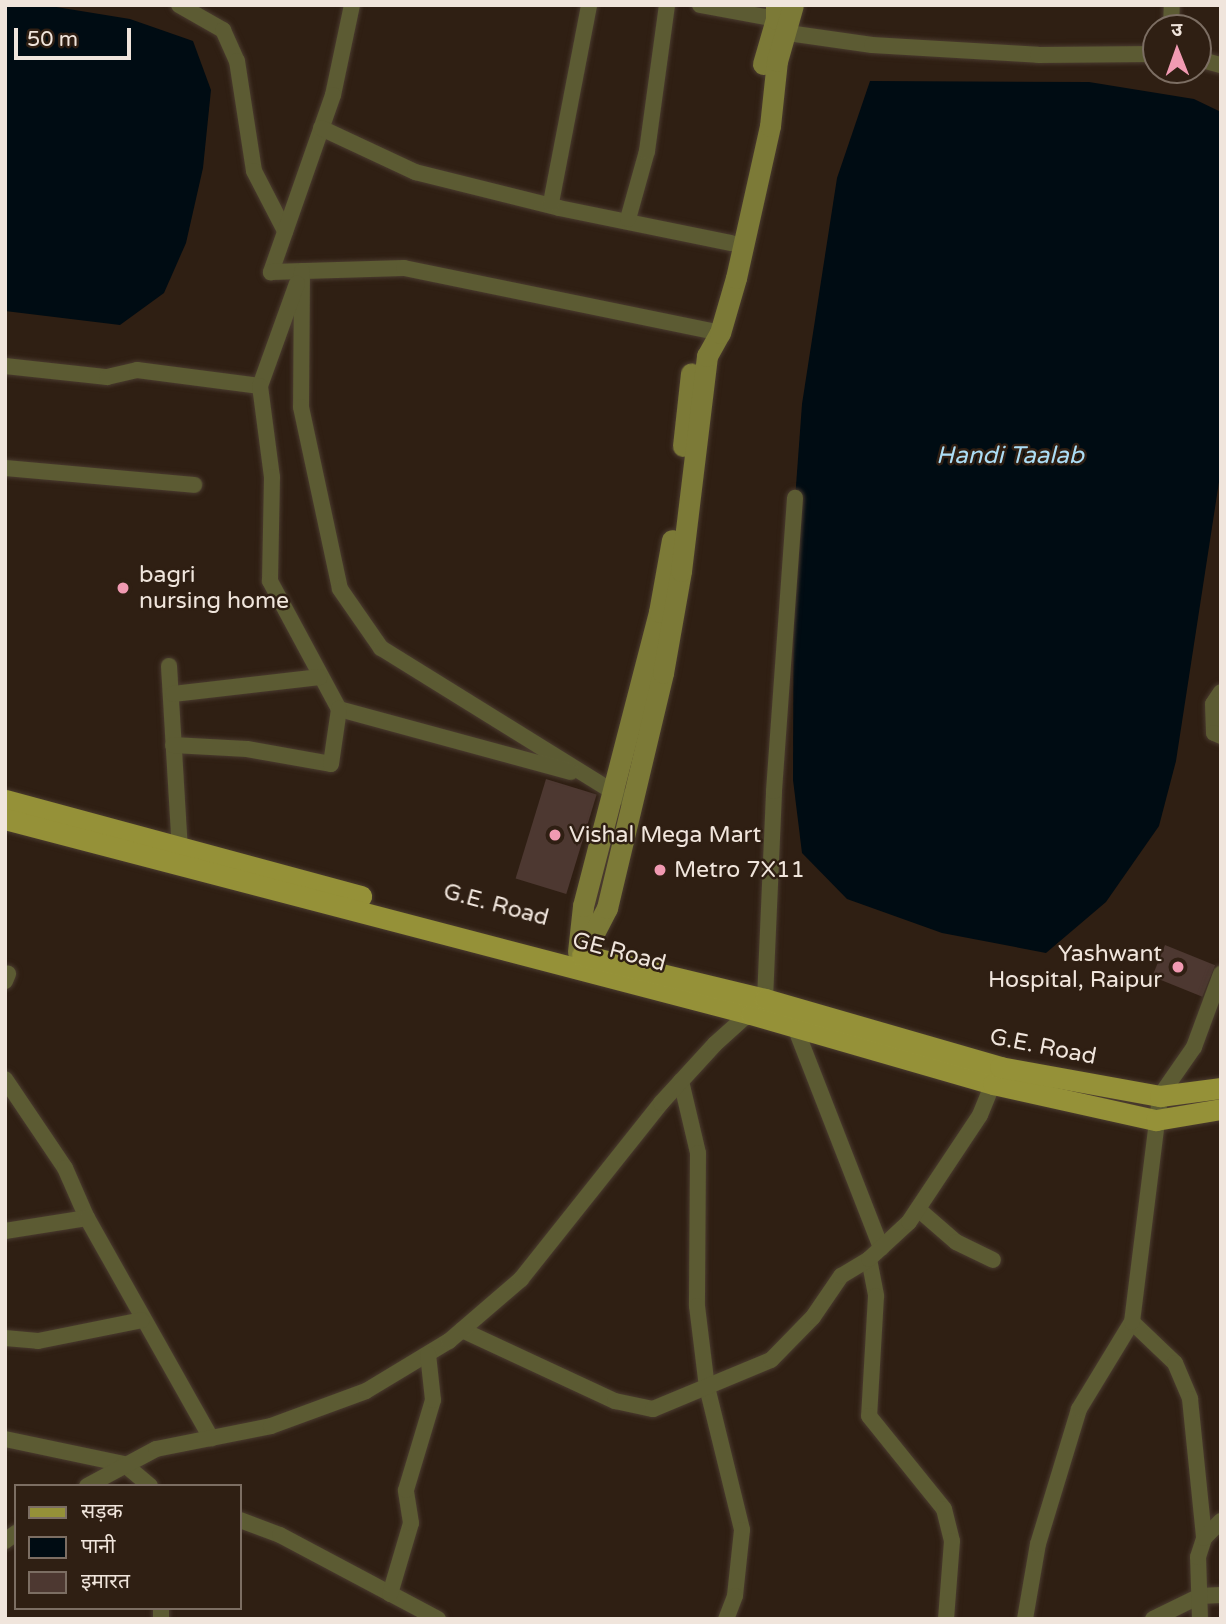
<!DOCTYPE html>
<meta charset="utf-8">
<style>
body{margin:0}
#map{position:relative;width:1226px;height:1624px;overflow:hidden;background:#2f1f13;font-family:"Varela Round","Noto Sans Devanagari",sans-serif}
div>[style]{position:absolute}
.water>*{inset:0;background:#000c13}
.building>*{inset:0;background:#4d3831;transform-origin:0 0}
.roads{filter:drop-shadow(0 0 2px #4a3b2f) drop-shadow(0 0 2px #4a3b2f)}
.street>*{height:16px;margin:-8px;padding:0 8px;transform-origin:8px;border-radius:8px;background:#5c5b33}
.secondary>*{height:21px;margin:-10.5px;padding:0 10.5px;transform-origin:10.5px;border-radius:10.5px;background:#7c7a37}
.primary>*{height:21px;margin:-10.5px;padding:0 10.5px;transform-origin:10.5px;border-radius:10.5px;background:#959138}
.dots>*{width:19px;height:19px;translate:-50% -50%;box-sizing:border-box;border:4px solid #2f1f13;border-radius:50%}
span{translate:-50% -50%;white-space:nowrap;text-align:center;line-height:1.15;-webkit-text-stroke:5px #2f1f13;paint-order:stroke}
.poi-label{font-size:23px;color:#f0e5dc}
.left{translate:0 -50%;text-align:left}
.right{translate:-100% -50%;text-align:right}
.street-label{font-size:23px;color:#f0e5dc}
.water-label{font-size:24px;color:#acddf5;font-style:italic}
.frame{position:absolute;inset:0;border:7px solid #f0e5dc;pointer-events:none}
.legend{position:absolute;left:14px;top:1484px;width:228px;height:126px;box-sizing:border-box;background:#2f1f13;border:2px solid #7c6e63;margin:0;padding:9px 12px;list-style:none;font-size:21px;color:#f0e5dc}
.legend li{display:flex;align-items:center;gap:14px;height:35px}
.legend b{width:35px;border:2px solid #7c6e63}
.north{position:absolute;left:1142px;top:14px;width:70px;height:70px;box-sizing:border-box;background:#2f1f13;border:2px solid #7c6e63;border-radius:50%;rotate:359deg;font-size:19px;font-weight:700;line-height:28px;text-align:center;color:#f0e5dc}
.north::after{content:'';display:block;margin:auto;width:24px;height:32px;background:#f19ab2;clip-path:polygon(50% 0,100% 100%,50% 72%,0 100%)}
.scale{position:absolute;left:14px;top:28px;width:117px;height:32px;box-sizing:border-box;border:4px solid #f0e5dc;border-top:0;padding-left:9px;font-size:21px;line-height:24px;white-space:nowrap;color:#f0e5dc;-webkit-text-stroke:5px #2f1f13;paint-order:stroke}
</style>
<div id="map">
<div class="water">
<div style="clip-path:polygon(5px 5px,44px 5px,130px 19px,193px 41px,211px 90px,203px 168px,186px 243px,164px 293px,120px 325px,5px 311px)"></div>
<div style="clip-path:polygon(870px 81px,1089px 82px,1194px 99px,1221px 112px,1221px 469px,1176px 761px,1159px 826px,1106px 902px,1046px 953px,942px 933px,847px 899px,802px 853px,793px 780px,794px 513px,802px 404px,837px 178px)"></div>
</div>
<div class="building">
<div style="left:546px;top:779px;width:53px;height:104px;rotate:17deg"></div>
<div style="left:1165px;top:945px;width:54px;height:34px;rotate:22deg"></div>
</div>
<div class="roads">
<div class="street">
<div style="left:179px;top:5px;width:51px;rotate:29.6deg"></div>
<div style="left:223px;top:30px;width:34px;rotate:66deg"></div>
<div style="left:237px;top:61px;width:111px;rotate:81.2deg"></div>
<div style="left:254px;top:171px;width:68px;rotate:62.7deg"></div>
<div style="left:352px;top:5px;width:92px;rotate:101.9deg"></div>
<div style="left:333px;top:95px;width:188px;rotate:109.3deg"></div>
<div style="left:271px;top:272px;width:133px;rotate:-1.7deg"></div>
<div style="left:404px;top:268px;width:323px;rotate:11.6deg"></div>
<div style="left:700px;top:5px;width:77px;rotate:10.4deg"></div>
<div style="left:776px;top:19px;width:18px;rotate:49deg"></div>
<div style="left:788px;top:33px;width:85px;rotate:8.1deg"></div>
<div style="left:872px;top:45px;width:166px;rotate:3.4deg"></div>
<div style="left:1038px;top:55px;width:118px;rotate:-0.5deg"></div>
<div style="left:1171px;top:28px;width:23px;rotate:-88deg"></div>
<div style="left:1198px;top:59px;width:24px;rotate:15deg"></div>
<div style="left:321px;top:128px;width:104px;rotate:25.1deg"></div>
<div style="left:415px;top:172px;width:148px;rotate:14deg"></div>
<div style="left:559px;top:208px;width:176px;rotate:11.5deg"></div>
<div style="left:551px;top:203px;width:202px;rotate:-79.1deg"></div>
<div style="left:628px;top:219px;width:71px;rotate:-74.4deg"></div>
<div style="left:647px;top:151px;width:147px;rotate:-82.2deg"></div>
<div style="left:302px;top:271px;width:136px;rotate:90.4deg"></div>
<div style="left:301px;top:407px;width:186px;rotate:77.9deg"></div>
<div style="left:340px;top:589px;width:72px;rotate:55.2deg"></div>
<div style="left:381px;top:648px;width:282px;rotate:31.8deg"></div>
<div style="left:5px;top:366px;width:103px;rotate:6.2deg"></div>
<div style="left:107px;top:377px;width:31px;rotate:-13deg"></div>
<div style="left:137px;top:370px;width:124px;rotate:7.4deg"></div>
<div style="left:260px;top:386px;width:109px;rotate:-70.2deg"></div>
<div style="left:260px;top:386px;width:92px;rotate:82.5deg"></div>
<div style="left:272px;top:477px;width:104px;rotate:91.1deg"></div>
<div style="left:270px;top:581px;width:145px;rotate:61.7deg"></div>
<div style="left:339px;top:709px;width:240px;rotate:15.2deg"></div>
<div style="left:5px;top:468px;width:190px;rotate:5.1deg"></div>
<div style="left:169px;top:666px;width:183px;rotate:86.6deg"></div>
<div style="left:1221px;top:692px;width:14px;rotate:124deg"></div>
<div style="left:1213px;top:704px;width:29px;rotate:88deg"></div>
<div style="left:1214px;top:733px;width:8px;rotate:23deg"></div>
<div style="left:173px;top:694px;width:148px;rotate:-6.6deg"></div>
<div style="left:173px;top:745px;width:74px;rotate:3.1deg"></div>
<div style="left:247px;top:749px;width:85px;rotate:10.1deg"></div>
<div style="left:331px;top:764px;width:56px;rotate:-81.7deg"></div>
<div style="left:5px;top:981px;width:8px;rotate:-67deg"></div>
<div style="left:795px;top:1027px;width:237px;rotate:68.7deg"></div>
<div style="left:5px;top:1079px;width:107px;rotate:56deg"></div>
<div style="left:65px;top:1168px;width:55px;rotate:66.3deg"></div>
<div style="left:681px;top:1081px;width:74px;rotate:76.7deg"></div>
<div style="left:698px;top:1153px;width:153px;rotate:90.4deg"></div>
<div style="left:697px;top:1306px;width:82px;rotate:83deg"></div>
<div style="left:707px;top:1387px;width:147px;rotate:76.2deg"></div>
<div style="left:742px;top:1530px;width:66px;rotate:96.1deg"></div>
<div style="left:735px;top:1596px;width:25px;rotate:111deg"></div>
<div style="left:918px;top:1209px;width:50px;rotate:41deg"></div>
<div style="left:956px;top:1242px;width:41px;rotate:25.9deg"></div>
<div style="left:5px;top:1231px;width:83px;rotate:-9deg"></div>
<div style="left:87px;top:1218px;width:253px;rotate:60.6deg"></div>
<div style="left:869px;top:1259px;width:38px;rotate:79deg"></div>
<div style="left:876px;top:1296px;width:120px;rotate:93.3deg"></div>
<div style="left:869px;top:1416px;width:119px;rotate:51.1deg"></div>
<div style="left:944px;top:1509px;width:33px;rotate:76deg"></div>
<div style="left:952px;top:1541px;width:78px;rotate:94.4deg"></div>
<div style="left:1132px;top:1322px;width:59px;rotate:43.6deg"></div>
<div style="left:1175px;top:1363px;width:39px;rotate:67deg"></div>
<div style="left:1190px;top:1399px;width:140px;rotate:84.2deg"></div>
<div style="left:462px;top:1330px;width:169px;rotate:24.9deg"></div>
<div style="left:615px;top:1401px;width:39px;rotate:12deg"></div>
<div style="left:653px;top:1409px;width:128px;rotate:-22.6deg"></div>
<div style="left:771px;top:1360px;width:60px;rotate:-45.7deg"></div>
<div style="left:813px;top:1317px;width:50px;rotate:-55.7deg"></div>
<div style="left:841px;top:1276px;width:33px;rotate:-31deg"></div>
<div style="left:869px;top:1259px;width:54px;rotate:-42.8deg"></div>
<div style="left:909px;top:1222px;width:128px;rotate:-56.4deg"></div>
<div style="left:980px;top:1115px;width:42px;rotate:-67.7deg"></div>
<div style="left:5px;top:1338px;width:33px;rotate:5deg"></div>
<div style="left:38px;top:1341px;width:106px;rotate:-11.4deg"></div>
<div style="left:5px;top:1439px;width:122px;rotate:11.9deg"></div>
<div style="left:124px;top:1464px;width:34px;rotate:40deg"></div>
<div style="left:87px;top:1486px;width:78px;rotate:-28.2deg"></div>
<div style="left:156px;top:1449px;width:117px;rotate:-11.3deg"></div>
<div style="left:271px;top:1426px;width:101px;rotate:-20.2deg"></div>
<div style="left:366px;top:1391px;width:97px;rotate:-31.1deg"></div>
<div style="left:449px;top:1341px;width:95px;rotate:-40.7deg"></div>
<div style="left:521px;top:1279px;width:225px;rotate:-51.5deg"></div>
<div style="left:661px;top:1103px;width:80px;rotate:-47.5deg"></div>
<div style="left:715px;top:1044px;width:67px;rotate:-42deg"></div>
<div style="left:765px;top:999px;width:208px;rotate:-87.5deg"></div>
<div style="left:774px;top:791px;width:294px;rotate:-85.9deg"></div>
<div style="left:240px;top:1520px;width:43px;rotate:20.6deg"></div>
<div style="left:280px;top:1535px;width:179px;rotate:28deg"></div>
<div style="left:5px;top:1541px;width:14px;rotate:-36deg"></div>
<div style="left:390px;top:1594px;width:74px;rotate:-73.5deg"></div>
<div style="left:411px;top:1523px;width:33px;rotate:-99deg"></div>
<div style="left:406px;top:1490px;width:94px;rotate:-73.3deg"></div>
<div style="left:433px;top:1400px;width:46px;rotate:-96.2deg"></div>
<div style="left:161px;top:1608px;width:11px;rotate:90deg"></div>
<div style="left:1025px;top:1619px;width:76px;rotate:-80.2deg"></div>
<div style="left:1038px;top:1544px;width:141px;rotate:-73.1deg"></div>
<div style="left:1079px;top:1409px;width:102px;rotate:-58.7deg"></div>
<div style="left:1132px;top:1322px;width:228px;rotate:-82.9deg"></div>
<div style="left:1160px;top:1096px;width:60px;rotate:-55.2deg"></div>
<div style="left:1194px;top:1047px;width:78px;rotate:-69.7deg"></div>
<div style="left:1153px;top:1619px;width:52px;rotate:-26.1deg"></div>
<div style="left:1200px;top:1596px;width:21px;rotate:-3deg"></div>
<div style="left:1200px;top:1619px;width:62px;rotate:-91.8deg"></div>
<div style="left:1198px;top:1557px;width:20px;rotate:-72deg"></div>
<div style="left:1204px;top:1538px;width:24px;rotate:-45deg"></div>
</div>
<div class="secondary">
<div style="left:763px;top:64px;width:47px;rotate:-73.9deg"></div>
<div style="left:776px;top:19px;width:14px;rotate:-90deg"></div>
<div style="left:683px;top:446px;width:73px;rotate:-83.7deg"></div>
<div style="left:578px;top:952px;width:46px;rotate:-83.8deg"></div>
<div style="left:583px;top:906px;width:304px;rotate:-75.5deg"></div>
<div style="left:659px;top:612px;width:73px;rotate:-79.8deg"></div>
<div style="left:576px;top:968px;width:68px;rotate:-62.7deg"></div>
<div style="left:607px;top:908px;width:242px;rotate:-76.6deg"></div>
<div style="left:663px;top:673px;width:104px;rotate:-80deg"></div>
<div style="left:681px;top:571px;width:217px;rotate:-83.1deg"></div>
<div style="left:707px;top:356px;width:26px;rotate:-61deg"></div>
<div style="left:720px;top:333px;width:57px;rotate:-73.8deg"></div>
<div style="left:736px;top:278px;width:156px;rotate:-77.4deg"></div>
<div style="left:770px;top:126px;width:65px;rotate:-83.9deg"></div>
<div style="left:777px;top:61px;width:58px;rotate:-74.1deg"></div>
</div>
<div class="primary">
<div style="left:5px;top:800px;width:369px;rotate:15.1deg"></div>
<div style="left:5px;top:819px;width:771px;rotate:14.65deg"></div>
<div style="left:751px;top:1014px;width:252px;rotate:16.1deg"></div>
<div style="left:993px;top:1084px;width:167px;rotate:12.5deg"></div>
<div style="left:1156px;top:1120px;width:66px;rotate:-9.6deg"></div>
<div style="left:582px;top:955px;width:188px;rotate:13.5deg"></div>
<div style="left:765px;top:999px;width:245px;rotate:16.1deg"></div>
<div style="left:1000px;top:1067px;width:163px;rotate:10.3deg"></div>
<div style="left:1160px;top:1096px;width:62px;rotate:-7.5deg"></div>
</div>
</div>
<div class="dots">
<div style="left:123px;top:588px;background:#f19ab2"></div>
<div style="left:555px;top:835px;background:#f19ab2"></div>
<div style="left:660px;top:870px;background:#f19ab2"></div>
<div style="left:1178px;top:967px;background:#f19ab2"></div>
</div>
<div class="poi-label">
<span class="left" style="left:139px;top:588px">bagri<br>nursing home</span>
<span class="left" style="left:569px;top:835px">Vishal Mega Mart</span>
<span class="left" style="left:674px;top:870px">Metro 7X11</span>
<span class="right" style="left:1162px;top:967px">Yashwant<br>Hospital, Raipur</span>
</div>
<div class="street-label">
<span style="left:496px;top:905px;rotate:15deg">G.E. Road</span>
<span style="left:619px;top:952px;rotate:15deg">GE Road</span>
<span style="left:1043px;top:1047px;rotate:11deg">G.E. Road</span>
</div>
<div class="water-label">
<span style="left:1010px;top:456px">Handi Taalab</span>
</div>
<div class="frame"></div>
<ul class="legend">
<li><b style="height:9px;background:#959138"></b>सड़क</li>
<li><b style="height:19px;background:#000c13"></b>पानी</li>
<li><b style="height:19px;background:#4d3831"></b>इमारत</li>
</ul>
<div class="north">उ</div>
<div class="scale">50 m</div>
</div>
